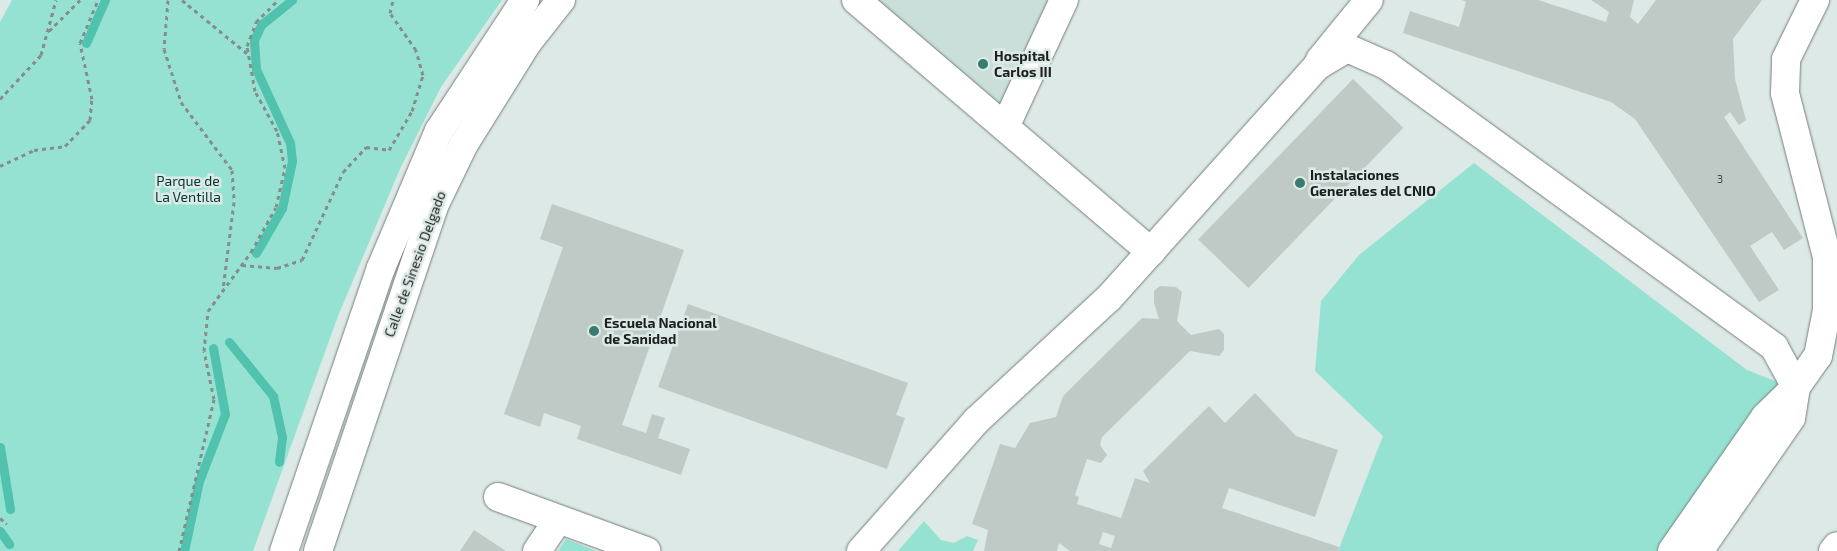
<!DOCTYPE html>
<style>
body{margin:0}
#map{position:relative;width:1837px;height:551px;overflow:hidden;background:#dde9e6;font-family:"Exo 2",sans-serif}
div>[style]{position:absolute}
.built>*{inset:0;background:#cadfda}
.green>*{inset:0;background:#96e2d2}
.stream>*{height:9px;margin:-4.5px;padding:0 4.5px;transform-origin:4.5px;border-radius:4.5px;background:#50c2ad}
.building>*{inset:0;background:#bfcac7;transform-origin:0 0}
.path>*{height:3px;margin-top:-1.5px;transform-origin:0;background:repeating-linear-gradient(90deg,#868e8c 0 4px,transparent 0 8px)}
.roads{filter:drop-shadow(0 0 1px #747e7c) drop-shadow(0 0 1px #747e7c)}
.minor>*{height:28px;margin:-14px;padding:0 14px;transform-origin:14px;border-radius:14px;background:#fff}
.major>*{height:28px;margin:-14px;padding:0 14px;transform-origin:14px;border-radius:14px;background:#fff}
.dots>*{width:14px;height:14px;translate:-50% -50%;box-sizing:border-box;border:2px solid #dde9e6;border-radius:50%}
span{translate:-50% -50%;white-space:nowrap;text-align:center;line-height:1.15;-webkit-text-stroke:5px #dde9e6;paint-order:stroke}
.number-label{font-size:11px;color:#444a48}
.number-label span{-webkit-text-stroke-width:0}
.poi-label{font-size:14px;color:#1b1f1e;font-weight:700}
.left{translate:0 -50%;text-align:left}
.park-label{font-size:14px;color:#01382f}
.street-label{font-size:14px;color:#1b1f1e}
</style>
<div id="map">
<div class="built">
<div style="clip-path:polygon(856px 0,1067px 0,1005px 127px)"></div>
</div>
<div class="green">
<div style="clip-path:polygon(12px 0,502px 0,441px 87px,400px 169px,338px 316px,253px 551px,0 551px,0 22px)"></div>
<div style="clip-path:polygon(1474px 163px,1747px 370px,1780px 383px,1661px 551px,1338px 551px,1383px 436px,1315px 371px,1321px 301px,1359px 255px)"></div>
<div style="clip-path:polygon(924px 521px,941px 540px,954px 543px,967px 536px,978px 540px,973px 551px,898px 551px)"></div>
<div style="clip-path:polygon(566px 539px,596px 551px,558px 551px)"></div>
</div>
<div class="stream">
<div style="left:86px;top:43px;width:47px;rotate:-66.2deg"></div>
<div style="left:256px;top:253px;width:52px;rotate:-60deg"></div>
<div style="left:282px;top:208px;width:48px;rotate:-78deg"></div>
<div style="left:292px;top:161px;width:18px;rotate:-96deg"></div>
<div style="left:290px;top:143px;width:81px;rotate:-114.7deg"></div>
<div style="left:256px;top:69px;width:29px;rotate:-94deg"></div>
<div style="left:254px;top:40px;width:17px;rotate:-65deg"></div>
<div style="left:261px;top:25px;width:40px;rotate:-39deg"></div>
<div style="left:229px;top:342px;width:70px;rotate:50.8deg"></div>
<div style="left:273px;top:396px;width:42px;rotate:77.6deg"></div>
<div style="left:282px;top:437px;width:25px;rotate:97deg"></div>
<div style="left:0;top:447px;width:63px;rotate:80.8deg"></div>
<div style="left:0;top:531px;width:16px;rotate:55deg"></div>
<div style="left:184px;top:551px;width:72px;rotate:-77.9deg"></div>
<div style="left:199px;top:481px;width:72px;rotate:-68.8deg"></div>
<div style="left:225px;top:414px;width:67px;rotate:-100.3deg"></div>
</div>
<div class="building">
<div style="clip-path:polygon(1462px 0,1538px 0,1606px 22px,1609px 12px,1591px 0,1634px 0,1630px 17px,1638px 24px,1656px 0,1762px 0,1733px 39px,1735px 79px,1746px 120px,1739px 125px,1730px 112px,1724px 117px,1803px 238px,1784px 250px,1772px 232px,1750px 246px,1779px 290px,1759px 302px,1635px 119px,1611px 102px,1403px 33px,1410px 11px,1459px 27px,1466px 2px)"></div>
<div style="left:1353px;top:79px;width:70px;height:223px;rotate:44deg"></div>
<div style="clip-path:polygon(552px 204px,684px 250px,622px 425px,646px 433px,652px 414px,665px 418px,658px 438px,690px 449px,681px 475px,577px 439px,581px 426px,544px 413px,540px 427px,504px 414px,563px 247px,540px 239px)"></div>
<div style="clip-path:polygon(evenodd,1160px 286px,1176px 287px,1182px 292px,1177px 321px,1191px 335px,1219px 329px,1224px 334px,1224px 350px,1219px 356px,1190px 351px,1102px 437px,1100px 445px,1107px 455px,1101px 463px,1087px 459px,1075px 495px,1079px 497px,1077px 504px,1121px 518px,1135px 478px,1150px 483px,1143px 471px,1209px 406px,1225px 423px,1255px 393px,1296px 436px,1338px 450px,1315px 517px,1229px 488px,1222px 508px,1339px 547px,1338px 551px,1070px 551px,1059px 543px,1057px 551px,984px 551px,988px 530px,972px 524px,1000px 444px,1015px 448px,1030px 423px,1056px 417px,1063px 396px,1142px 318px,1159px 319px,1154px 303px,1154px 291px,1160px 286px,1103px 532px,1115px 536px,1111px 548px,1099px 544px,1103px 532px)"></div>
<div style="clip-path:polygon(688px 304px,908px 383px,896px 415px,905px 418px,887px 469px,658px 387px)"></div>
<div style="clip-path:polygon(474px 530px,506px 551px,460px 551px)"></div>
</div>
<div class="path">
<div style="left:168px;top:0;width:49px;rotate:94.7deg"></div>
<div style="left:164px;top:49px;width:56px;rotate:72.2deg"></div>
<div style="left:181px;top:102px;width:85px;rotate:53.1deg"></div>
<div style="left:232px;top:170px;width:32px;rotate:86deg"></div>
<div style="left:234px;top:202px;width:88px;rotate:97.2deg"></div>
<div style="left:182px;top:0;width:87px;rotate:39.4deg"></div>
<div style="left:49px;top:31px;width:44px;rotate:-45deg"></div>
<div style="left:0;top:99px;width:60px;rotate:-47deg"></div>
<div style="left:41px;top:55px;width:57px;rotate:-74.7deg"></div>
<div style="left:0;top:166px;width:38px;rotate:-25deg"></div>
<div style="left:34px;top:150px;width:31px;rotate:-7deg"></div>
<div style="left:65px;top:146px;width:36px;rotate:-46deg"></div>
<div style="left:90px;top:120px;width:21px;rotate:-85deg"></div>
<div style="left:92px;top:99px;width:57px;rotate:-102.1deg"></div>
<div style="left:80px;top:43px;width:47px;rotate:-67.3deg"></div>
<div style="left:242px;top:265px;width:35px;rotate:5deg"></div>
<div style="left:277px;top:268px;width:26px;rotate:-18deg"></div>
<div style="left:302px;top:260px;width:97px;rotate:-65deg"></div>
<div style="left:343px;top:172px;width:34px;rotate:-47deg"></div>
<div style="left:366px;top:147px;width:23px;rotate:7deg"></div>
<div style="left:389px;top:150px;width:45px;rotate:-59.5deg"></div>
<div style="left:412px;top:111px;width:38px;rotate:-73deg"></div>
<div style="left:423px;top:75px;width:26px;rotate:-106deg"></div>
<div style="left:416px;top:50px;width:45px;rotate:-125.1deg"></div>
<div style="left:390px;top:13px;width:13px;rotate:-77deg"></div>
<div style="left:0;top:518px;width:9px;rotate:41deg"></div>
<div style="left:179px;top:551px;width:156px;rotate:-77deg"></div>
<div style="left:214px;top:399px;width:49px;rotate:-101.8deg"></div>
<div style="left:204px;top:351px;width:40px;rotate:-84.3deg"></div>
<div style="left:208px;top:311px;width:73px;rotate:-53.9deg"></div>
<div style="left:251px;top:252px;width:51px;rotate:-60.9deg"></div>
<div style="left:276px;top:207px;width:40px;rotate:-77deg"></div>
<div style="left:285px;top:168px;width:38px;rotate:-102deg"></div>
<div style="left:277px;top:131px;width:46px;rotate:-118.8deg"></div>
<div style="left:255px;top:91px;width:46px;rotate:-100.1deg"></div>
<div style="left:247px;top:46px;width:26px;rotate:-69deg"></div>
<div style="left:256px;top:22px;width:31px;rotate:-45deg"></div>
</div>
<div class="roads">
<div class="minor">
<div style="left:856px;top:0;width:388px;rotate:40.5deg"></div>
<div style="left:1320px;top:60px;width:77px;rotate:-50.8deg"></div>
<div style="left:1005px;top:127px;width:140px;rotate:-65.1deg"></div>
<div style="left:498px;top:497px;width:158px;rotate:20deg"></div>
<div style="left:537px;top:551px;width:37px;rotate:-56deg"></div>
<div style="left:861px;top:551px;width:174px;rotate:-48.5deg"></div>
<div style="left:976px;top:421px;width:181px;rotate:-42.8deg"></div>
<div style="left:1109px;top:298px;width:312px;rotate:-48.1deg"></div>
<div style="left:1317px;top:66px;width:35px;rotate:-31deg"></div>
<div style="left:1347px;top:48px;width:43px;rotate:23.6deg"></div>
<div style="left:1386px;top:65px;width:480px;rotate:36deg"></div>
<div style="left:1774px;top:347px;width:46px;rotate:61.2deg"></div>
<div style="left:1796px;top:387px;width:31px;rotate:99deg"></div>
<div style="left:1791px;top:418px;width:162px;rotate:124.7deg"></div>
<div style="left:1672px;top:551px;width:163px;rotate:-55.2deg"></div>
<div style="left:1765px;top:417px;width:43px;rotate:-44.1deg"></div>
<div style="left:1796px;top:387px;width:38px;rotate:-55deg"></div>
<div style="left:1818px;top:356px;width:47px;rotate:-78.9deg"></div>
<div style="left:1827px;top:310px;width:53px;rotate:-90deg"></div>
<div style="left:1827px;top:257px;width:169px;rotate:-104.4deg"></div>
<div style="left:1785px;top:93px;width:34px;rotate:-88deg"></div>
<div style="left:1786px;top:59px;width:66px;rotate:-63.8deg"></div>
<div style="left:1833px;top:551px;width:6px;rotate:-51deg"></div>
</div>
<div class="major">
<div style="left:284px;top:551px;width:299px;rotate:-71.1deg"></div>
<div style="left:381px;top:268px;width:149px;rotate:-67.1deg"></div>
<div style="left:439px;top:131px;width:157px;rotate:-56.7deg"></div>
<div style="left:318px;top:551px;width:364px;rotate:-71.4deg"></div>
<div style="left:434px;top:206px;width:69px;rotate:-64.2deg"></div>
<div style="left:464px;top:144px;width:119px;rotate:-58deg"></div>
<div style="left:527px;top:43px;width:55px;rotate:-51.7deg"></div>
</div>
</div>
<div class="dots">
<div style="left:983px;top:64px;background:#387c6f"></div>
<div style="left:1300px;top:183px;background:#387c6f"></div>
<div style="left:594px;top:331px;background:#387c6f"></div>
</div>
<div class="number-label">
<span style="left:1720px;top:179px">3</span>
</div>
<div class="poi-label">
<span class="left" style="left:994px;top:64px">Hospital<br>Carlos III</span>
<span class="left" style="left:1310px;top:183px">Instalaciones<br>Generales del CNIO</span>
<span class="left" style="left:604px;top:331px">Escuela Nacional<br>de Sanidad</span>
</div>
<div class="park-label">
<span style="left:188px;top:189px">Parque de<br>La Ventilla</span>
</div>
<div class="street-label">
<span style="left:415px;top:264px;rotate:-70deg">Calle de Sinesio Delgado</span>
</div>
</div>
